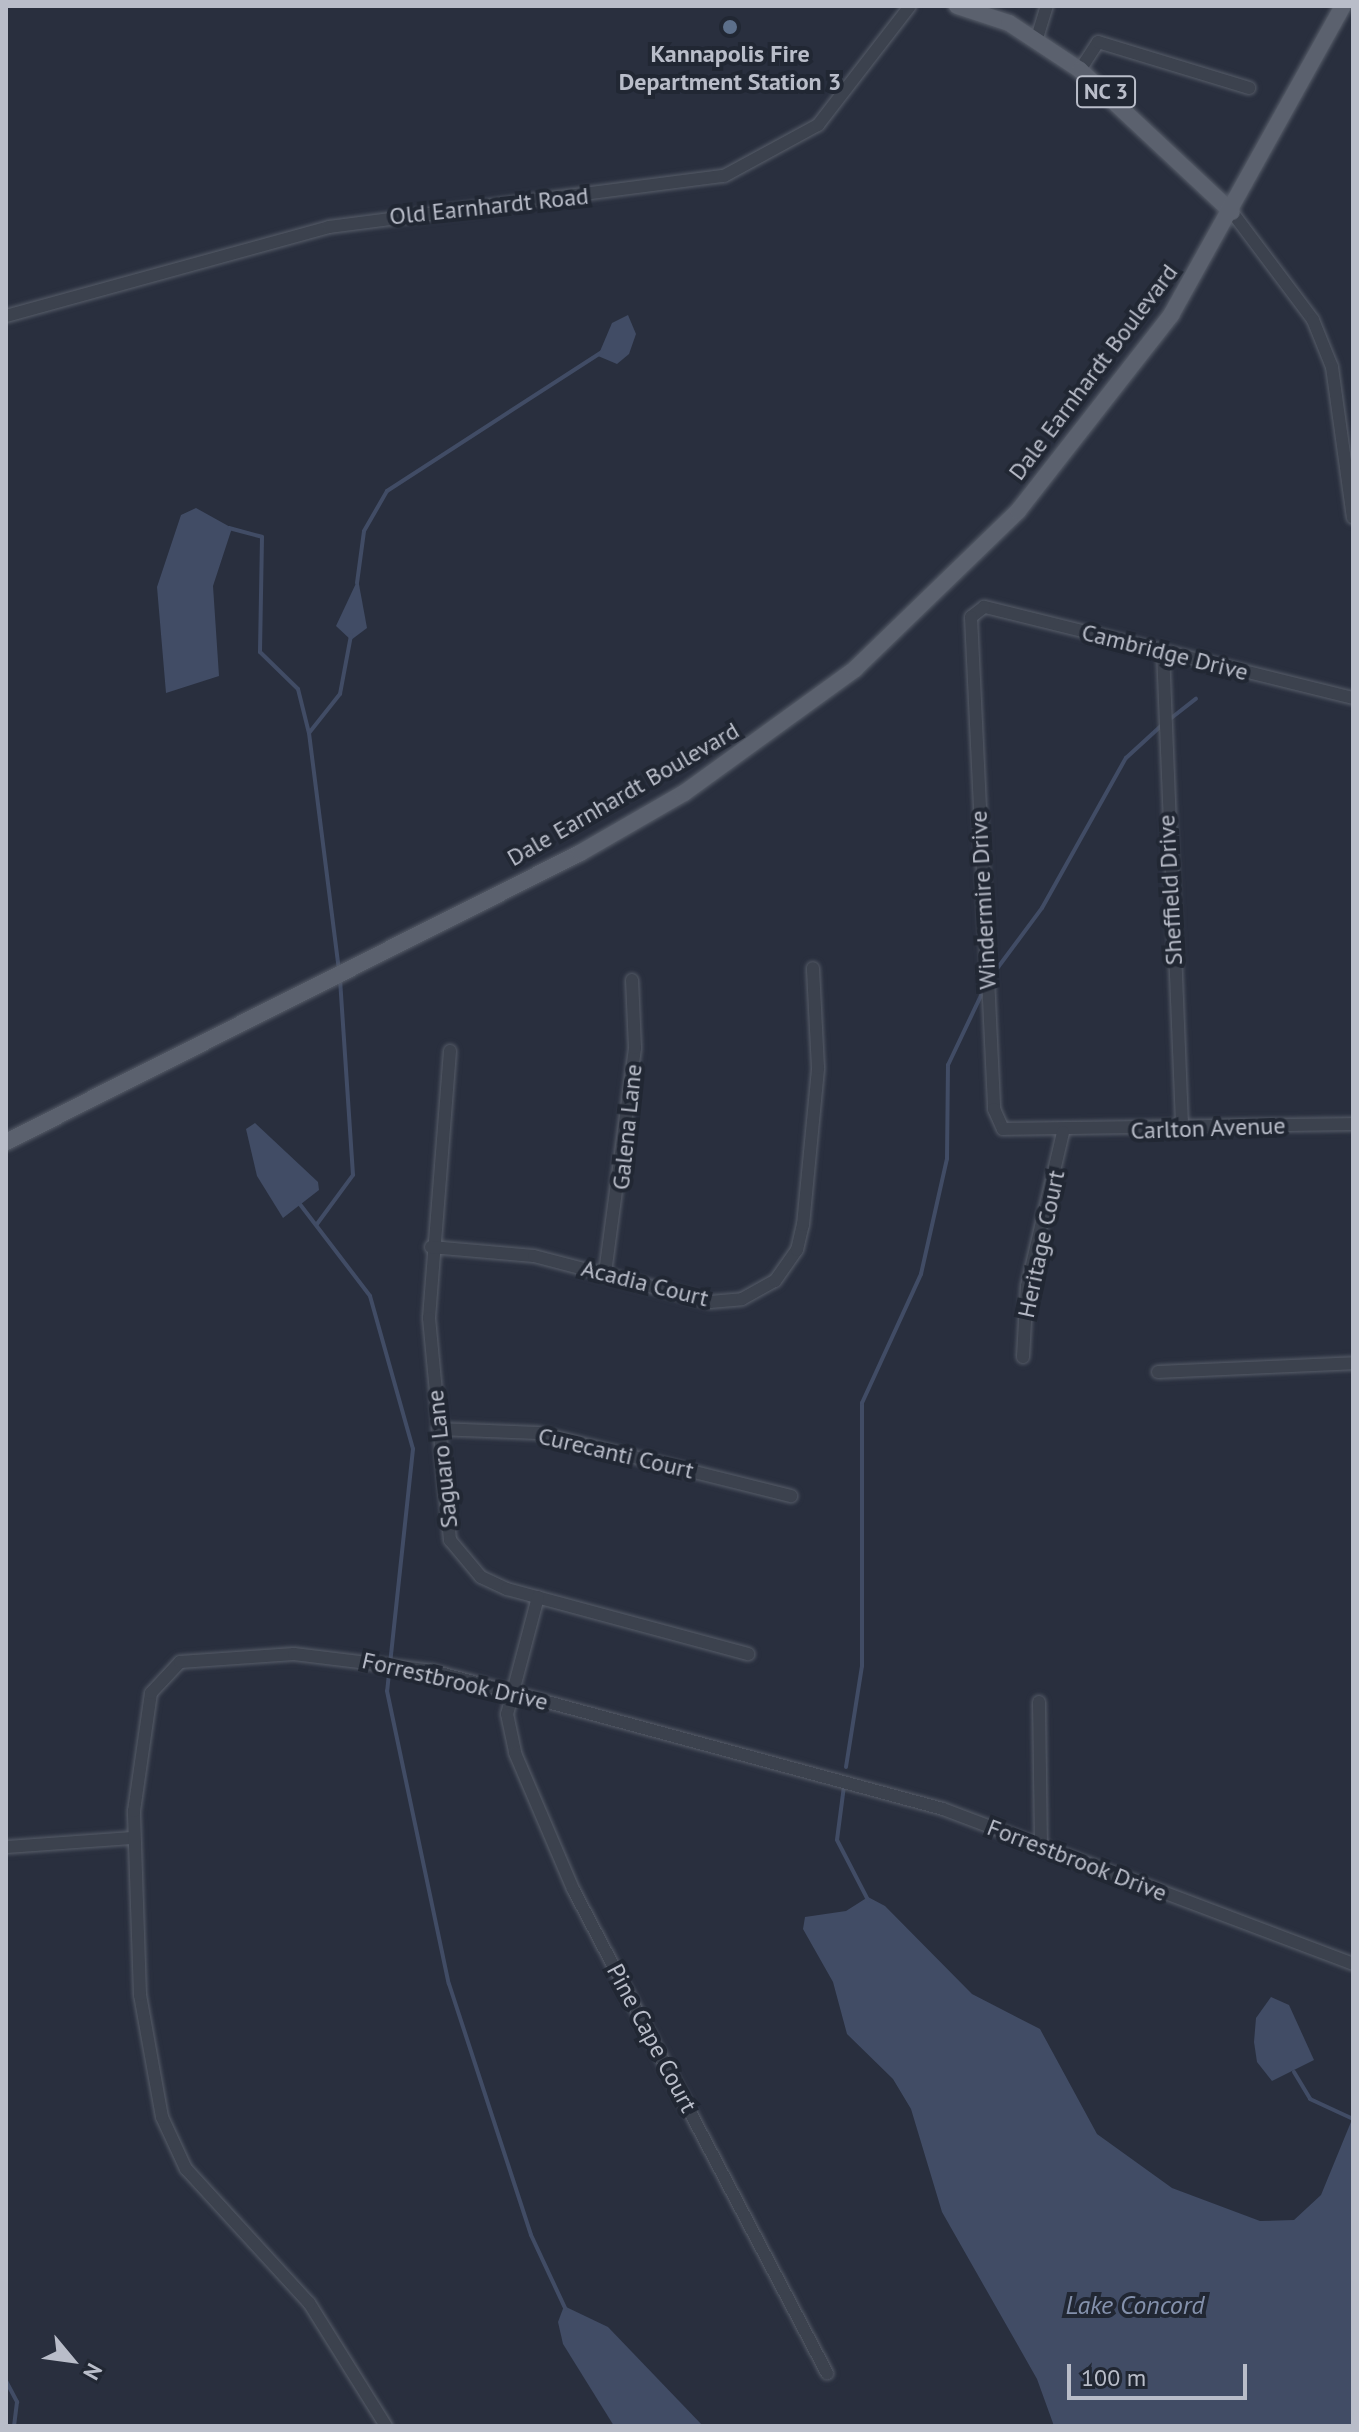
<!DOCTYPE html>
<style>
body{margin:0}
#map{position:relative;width:1359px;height:2432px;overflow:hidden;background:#292f3e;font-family:"PT Sans",sans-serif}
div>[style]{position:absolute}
.water>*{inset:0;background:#414c65}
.stream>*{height:4px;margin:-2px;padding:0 2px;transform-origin:2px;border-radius:2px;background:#414c65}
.roads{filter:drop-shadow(0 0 2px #575d69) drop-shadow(0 0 2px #575d69)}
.minor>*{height:12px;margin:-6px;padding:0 6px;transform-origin:6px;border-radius:6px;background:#3c424e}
.major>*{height:16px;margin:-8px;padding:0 8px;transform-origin:8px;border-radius:8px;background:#5b616e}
.dots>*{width:22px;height:22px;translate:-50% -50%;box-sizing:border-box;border:4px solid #212733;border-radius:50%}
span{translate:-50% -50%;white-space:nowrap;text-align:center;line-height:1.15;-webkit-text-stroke:8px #212733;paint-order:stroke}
.shield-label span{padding:2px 6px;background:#212733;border:2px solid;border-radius:6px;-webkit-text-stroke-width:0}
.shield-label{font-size:22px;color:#b9bdc9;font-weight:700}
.poi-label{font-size:24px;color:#b9bdc9;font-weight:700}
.street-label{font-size:24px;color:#b9bdc9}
.water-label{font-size:26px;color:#8491ac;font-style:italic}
.frame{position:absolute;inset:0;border:8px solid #b9bdc9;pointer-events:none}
.north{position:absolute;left:32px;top:2320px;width:80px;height:80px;-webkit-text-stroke:6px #212733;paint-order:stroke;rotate:119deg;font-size:22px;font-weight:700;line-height:32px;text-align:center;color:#b9bdc9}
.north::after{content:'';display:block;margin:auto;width:28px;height:36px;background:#b9bdc9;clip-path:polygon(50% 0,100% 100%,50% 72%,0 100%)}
.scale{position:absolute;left:1067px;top:2364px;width:180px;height:36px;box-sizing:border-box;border:4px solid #b9bdc9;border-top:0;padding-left:10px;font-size:24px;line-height:28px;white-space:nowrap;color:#b9bdc9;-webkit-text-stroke:6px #212733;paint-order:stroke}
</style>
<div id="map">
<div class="water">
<div style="clip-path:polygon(628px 315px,636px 334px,629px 354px,617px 364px,598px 356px,612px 323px)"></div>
<div style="clip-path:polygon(196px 508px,232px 528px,213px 586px,219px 676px,166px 693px,157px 587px,181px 515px)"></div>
<div style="clip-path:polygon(358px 579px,367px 628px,351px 640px,336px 626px)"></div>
<div style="clip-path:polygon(255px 1123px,318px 1182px,319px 1190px,283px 1218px,257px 1176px,246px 1129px)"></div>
<div style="clip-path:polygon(868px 1897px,885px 1906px,972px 1994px,1040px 2029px,1097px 2134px,1172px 2188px,1260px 2221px,1294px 2220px,1321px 2195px,1353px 2117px,1353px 2426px,1054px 2426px,1037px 2379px,942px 2212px,911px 2109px,893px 2079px,847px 2034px,833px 1982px,803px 1929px,805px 1917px,846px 1911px)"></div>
<div style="clip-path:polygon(1271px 1997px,1289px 2005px,1314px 2060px,1272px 2081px,1257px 2062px,1254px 2042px,1256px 2018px)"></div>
<div style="clip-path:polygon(564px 2306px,608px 2327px,703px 2426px,614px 2426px,563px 2344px,558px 2322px)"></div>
</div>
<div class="stream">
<div style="left:229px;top:528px;width:34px;rotate:15deg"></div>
<div style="left:262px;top:537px;width:115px;rotate:91deg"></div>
<div style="left:260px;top:652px;width:53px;rotate:44.2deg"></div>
<div style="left:298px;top:689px;width:45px;rotate:76deg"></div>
<div style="left:309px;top:733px;width:240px;rotate:82.8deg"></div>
<div style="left:357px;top:583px;width:52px;rotate:-82.3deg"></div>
<div style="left:364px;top:531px;width:46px;rotate:-60.1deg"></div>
<div style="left:387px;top:491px;width:256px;rotate:-32.9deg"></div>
<div style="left:1170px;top:719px;width:33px;rotate:-38deg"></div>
<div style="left:309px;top:733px;width:50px;rotate:-51.5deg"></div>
<div style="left:340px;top:694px;width:60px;rotate:-79.4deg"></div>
<div style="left:993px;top:974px;width:82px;rotate:-53.4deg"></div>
<div style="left:1042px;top:908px;width:172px;rotate:-60.8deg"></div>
<div style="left:1126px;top:758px;width:50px;rotate:-42.6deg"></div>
<div style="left:299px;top:1203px;width:117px;rotate:52.6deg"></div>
<div style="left:370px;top:1296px;width:159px;rotate:74.3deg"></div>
<div style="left:413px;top:1449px;width:243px;rotate:96.1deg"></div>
<div style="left:387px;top:1691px;width:299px;rotate:78.1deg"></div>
<div style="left:449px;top:1984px;width:264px;rotate:71.9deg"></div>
<div style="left:531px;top:2235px;width:81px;rotate:65deg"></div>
<div style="left:317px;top:1224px;width:61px;rotate:-53.7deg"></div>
<div style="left:353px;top:1175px;width:195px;rotate:-93.8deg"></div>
<div style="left:846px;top:1767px;width:102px;rotate:-81deg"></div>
<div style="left:862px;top:1666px;width:263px;rotate:-90deg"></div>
<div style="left:862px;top:1403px;width:142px;rotate:-65.4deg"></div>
<div style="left:921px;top:1274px;width:118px;rotate:-77.3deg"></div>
<div style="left:947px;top:1159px;width:94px;rotate:-89.4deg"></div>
<div style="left:948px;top:1065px;width:89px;rotate:-64.6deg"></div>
<div style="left:844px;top:1786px;width:54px;rotate:97.4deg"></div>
<div style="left:837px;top:1840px;width:68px;rotate:62.7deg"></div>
<div style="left:1294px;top:2072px;width:31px;rotate:59deg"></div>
<div style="left:1310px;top:2099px;width:47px;rotate:24.9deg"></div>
<div style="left:6px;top:2381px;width:24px;rotate:62deg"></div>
<div style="left:17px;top:2402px;width:24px;rotate:97deg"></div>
</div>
<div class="roads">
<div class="minor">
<div style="left:1037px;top:38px;width:34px;rotate:-73deg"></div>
<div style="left:1080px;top:70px;width:33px;rotate:-57deg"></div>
<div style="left:1098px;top:42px;width:158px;rotate:16.9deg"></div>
<div style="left:1232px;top:212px;width:135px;rotate:53.1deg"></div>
<div style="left:1313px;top:320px;width:51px;rotate:68deg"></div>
<div style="left:1332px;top:367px;width:152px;rotate:82.1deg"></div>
<div style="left:6px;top:316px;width:335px;rotate:-15.4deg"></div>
<div style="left:329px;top:227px;width:398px;rotate:-7.4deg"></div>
<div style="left:724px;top:176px;width:107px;rotate:-28.5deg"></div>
<div style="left:818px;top:125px;width:150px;rotate:-52.3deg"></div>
<div style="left:1163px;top:651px;width:478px;rotate:87.7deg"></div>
<div style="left:1353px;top:698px;width:380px;rotate:-166.1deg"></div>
<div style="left:984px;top:607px;width:16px;rotate:142deg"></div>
<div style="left:971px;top:617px;width:493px;rotate:87.3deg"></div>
<div style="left:994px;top:1109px;width:22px;rotate:66deg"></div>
<div style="left:1003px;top:1129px;width:350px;rotate:-0.8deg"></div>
<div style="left:450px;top:1051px;width:268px;rotate:94.5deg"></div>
<div style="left:429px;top:1318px;width:223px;rotate:84.6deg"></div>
<div style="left:450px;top:1540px;width:48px;rotate:50deg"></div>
<div style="left:481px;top:1577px;width:29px;rotate:25deg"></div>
<div style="left:507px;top:1589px;width:250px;rotate:15.1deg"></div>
<div style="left:431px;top:1247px;width:103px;rotate:5deg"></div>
<div style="left:534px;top:1256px;width:182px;rotate:14.6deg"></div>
<div style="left:710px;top:1302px;width:32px;rotate:-5deg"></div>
<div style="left:742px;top:1299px;width:38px;rotate:-29deg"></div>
<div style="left:775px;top:1281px;width:38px;rotate:-55deg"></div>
<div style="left:797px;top:1250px;width:26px;rotate:-77deg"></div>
<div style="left:803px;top:1225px;width:158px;rotate:-84.5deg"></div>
<div style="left:818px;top:1068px;width:100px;rotate:-92.9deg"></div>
<div style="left:605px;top:1273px;width:227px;rotate:-82.4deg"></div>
<div style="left:635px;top:1048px;width:68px;rotate:-92.5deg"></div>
<div style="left:1023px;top:1357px;width:71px;rotate:-86.8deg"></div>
<div style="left:1027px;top:1286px;width:158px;rotate:-76.8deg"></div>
<div style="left:1158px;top:1372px;width:195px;rotate:-2.6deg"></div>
<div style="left:438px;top:1429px;width:100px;rotate:2.3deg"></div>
<div style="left:538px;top:1433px;width:261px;rotate:14deg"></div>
<div style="left:538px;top:1597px;width:121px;rotate:104.8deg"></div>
<div style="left:507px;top:1714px;width:40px;rotate:78deg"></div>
<div style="left:515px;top:1753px;width:148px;rotate:66.9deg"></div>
<div style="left:573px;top:1889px;width:547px;rotate:62.31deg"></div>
<div style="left:1039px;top:1702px;width:142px;rotate:89.2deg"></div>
<div style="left:6px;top:1847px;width:127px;rotate:-4.1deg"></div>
<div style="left:386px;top:2426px;width:145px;rotate:-122deg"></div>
<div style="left:309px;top:2303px;width:182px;rotate:-132.5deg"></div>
<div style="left:186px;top:2169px;width:57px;rotate:-114.8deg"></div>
<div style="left:162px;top:2117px;width:124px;rotate:-100.2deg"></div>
<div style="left:140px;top:1995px;width:184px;rotate:-91.9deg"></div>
<div style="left:134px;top:1811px;width:119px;rotate:-81.8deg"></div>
<div style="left:151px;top:1693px;width:42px;rotate:-46.9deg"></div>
<div style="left:180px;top:1662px;width:114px;rotate:-4deg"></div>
<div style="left:294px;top:1654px;width:140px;rotate:7deg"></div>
<div style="left:433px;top:1671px;width:528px;rotate:15.14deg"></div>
<div style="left:943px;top:1809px;width:438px;rotate:20.7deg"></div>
</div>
<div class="major">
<div style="left:957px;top:6px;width:55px;rotate:18.1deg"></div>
<div style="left:1009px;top:23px;width:85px;rotate:33.5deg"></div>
<div style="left:1080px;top:70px;width:208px;rotate:43.1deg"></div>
<div style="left:6px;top:1142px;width:643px;rotate:-26.72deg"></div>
<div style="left:580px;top:853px;width:120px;rotate:-30deg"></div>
<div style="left:684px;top:793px;width:211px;rotate:-35.9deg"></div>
<div style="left:855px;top:669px;width:227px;rotate:-44.1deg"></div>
<div style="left:1018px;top:511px;width:249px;rotate:-52deg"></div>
<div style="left:1171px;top:315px;width:354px;rotate:-60.9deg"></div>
</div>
</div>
<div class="dots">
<div style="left:730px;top:27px;background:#5c6f8a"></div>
</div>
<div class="shield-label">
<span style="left:1106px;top:92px">NC 3</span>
</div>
<div class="poi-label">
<span style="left:730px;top:68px">Kannapolis Fire<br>Department Station 3</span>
</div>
<div class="street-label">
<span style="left:489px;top:206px;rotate:-6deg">Old Earnhardt Road</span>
<span style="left:1093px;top:372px;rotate:-53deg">Dale Earnhardt Boulevard</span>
<span style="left:1165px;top:652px;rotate:14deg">Cambridge Drive</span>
<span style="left:623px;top:794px;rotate:-30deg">Dale Earnhardt Boulevard</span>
<span style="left:1170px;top:890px;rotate:-93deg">Sheffield Drive</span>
<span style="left:983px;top:900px;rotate:-93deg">Windermire Drive</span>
<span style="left:627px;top:1127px;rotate:-84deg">Galena Lane</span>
<span style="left:1208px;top:1128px;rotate:-2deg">Carlton Avenue</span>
<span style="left:1041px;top:1244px;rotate:-78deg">Heritage Court</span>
<span style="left:645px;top:1283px;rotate:14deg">Acadia Court</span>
<span style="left:616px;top:1453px;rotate:13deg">Curecanti Court</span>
<span style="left:442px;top:1459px;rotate:-96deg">Saguaro Lane</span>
<span style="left:455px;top:1681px;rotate:13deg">Forrestbrook Drive</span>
<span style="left:1077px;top:1860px;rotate:21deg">Forrestbrook Drive</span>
<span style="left:652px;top:2038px;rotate:62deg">Pine Cape Court</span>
</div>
<div class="water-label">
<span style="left:1135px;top:2305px">Lake Concord</span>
</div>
<div class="frame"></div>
<div class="north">N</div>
<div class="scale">100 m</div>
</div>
